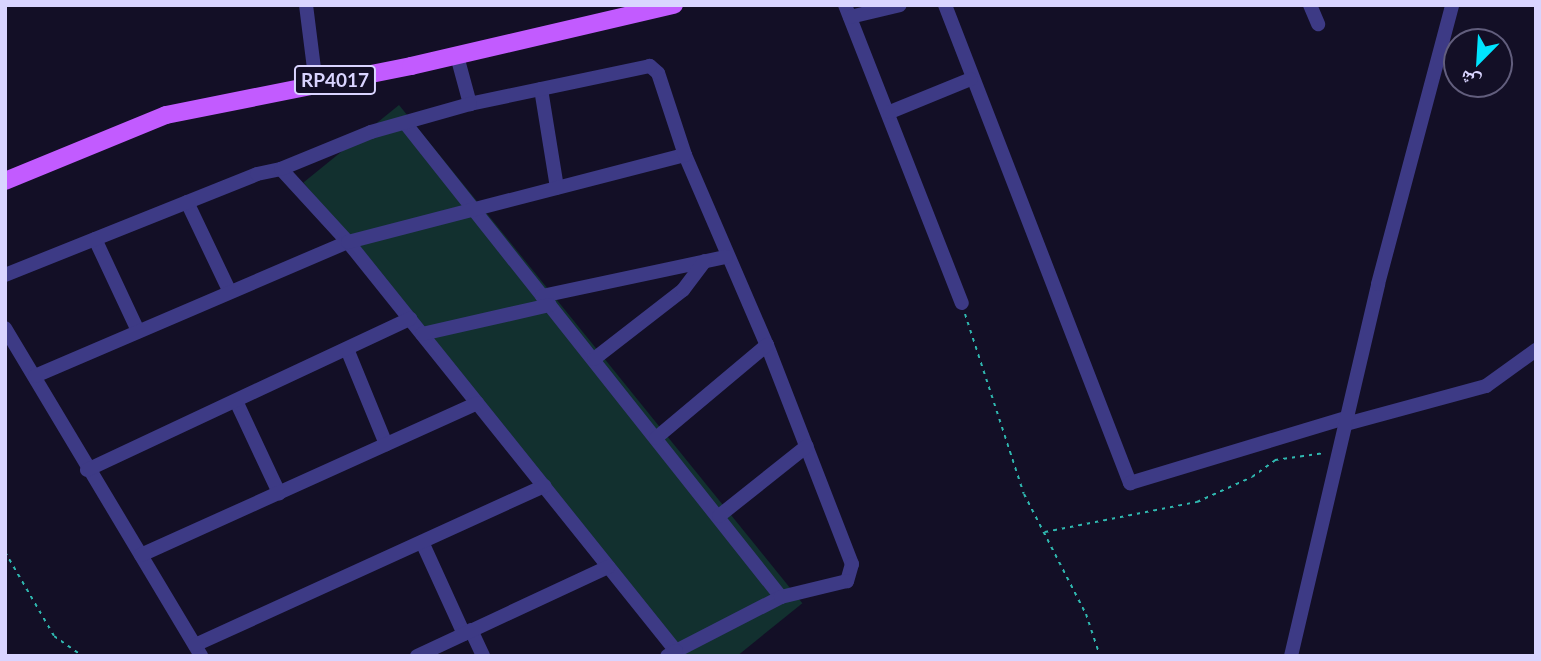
<!DOCTYPE html>
<meta charset="utf-8">
<style>
body{margin:0}
#map{position:relative;width:1541px;height:661px;overflow:hidden;background:#130f26;font-family:Lato,"Noto Naskh Arabic",sans-serif}
div>[style]{position:absolute}
.green>*{inset:0;background:#12302f;transform-origin:0 0}
.path>*{height:2px;margin-top:-1px;transform-origin:0;background:repeating-linear-gradient(90deg,#2fb8b0 0 3.5px,transparent 0 8.5px)}
.street>*{height:14px;margin:-7px;padding:0 7px;transform-origin:7px;border-radius:7px;background:#3d3a85}
.primary>*{height:18px;margin:-9px;padding:0 9px;transform-origin:9px;border-radius:9px;background:#c25bff}
span{translate:-50% -50%;white-space:nowrap;text-align:center;line-height:1.15;-webkit-text-stroke:5px #130f26;paint-order:stroke}
.shield-label span{padding:2px 5px;background:#130f26;border:2px solid;border-radius:5px;-webkit-text-stroke-width:0}
.shield-label{font-size:19px;color:#d9d4ff;font-weight:700}
.frame{position:absolute;inset:0;border:7px solid #d9d4ff;pointer-events:none}
.north{position:absolute;left:1443px;top:28px;width:70px;height:70px;box-sizing:border-box;background:#130f26;border:2px solid #625e7d;border-radius:50%;rotate:204deg;font-size:19px;font-weight:700;line-height:28px;text-align:center;color:#d9d4ff}
.north::after{content:'';display:block;margin:auto;width:24px;height:32px;background:#00e5ff;clip-path:polygon(50% 0,100% 100%,50% 72%,0 100%)}
</style>
<div id="map">
<div class="green">
<div style="left:399px;top:105px;width:641px;height:123px;rotate:51deg"></div>
</div>
<div class="path">
<div style="left:965px;top:314px;width:189px;rotate:71.9deg"></div>
<div style="left:1024px;top:494px;width:135px;rotate:62.7deg"></div>
<div style="left:1086px;top:614px;width:44px;rotate:71.6deg"></div>
<div style="left:1045px;top:532px;width:155px;rotate:-11.2deg"></div>
<div style="left:1197px;top:502px;width:60px;rotate:-24.4deg"></div>
<div style="left:1252px;top:477px;width:29px;rotate:-36deg"></div>
<div style="left:1275px;top:460px;width:50px;rotate:-8deg"></div>
<div style="left:5px;top:552px;width:97px;rotate:59.7deg"></div>
<div style="left:54px;top:636px;width:35px;rotate:35deg"></div>
</div>
<div class="street">
<div style="left:306px;top:5px;width:80px;rotate:82.8deg"></div>
<div style="left:845px;top:5px;width:320px;rotate:68.6deg"></div>
<div style="left:945px;top:5px;width:513px;rotate:68.84deg"></div>
<div style="left:1130px;top:483px;width:228px;rotate:-16.8deg"></div>
<div style="left:1310px;top:5px;width:21px;rotate:67deg"></div>
<div style="left:850px;top:17px;width:51px;rotate:-13.5deg"></div>
<div style="left:457px;top:56px;width:50px;rotate:74.8deg"></div>
<div style="left:541px;top:89px;width:100px;rotate:80.8deg"></div>
<div style="left:890px;top:112px;width:87px;rotate:-22.2deg"></div>
<div style="left:405px;top:123px;width:605px;rotate:51.58deg"></div>
<div style="left:781px;top:597px;width:118px;rotate:152.8deg"></div>
<div style="left:685px;top:155px;width:207px;rotate:66.7deg"></div>
<div style="left:767px;top:345px;width:235px;rotate:68.8deg"></div>
<div style="left:852px;top:564px;width:18px;rotate:106deg"></div>
<div style="left:847px;top:581px;width:68px;rotate:166.4deg"></div>
<div style="left:187px;top:202px;width:98px;rotate:64.5deg"></div>
<div style="left:95px;top:239px;width:102px;rotate:64.9deg"></div>
<div style="left:5px;top:275px;width:271px;rotate:-21.8deg"></div>
<div style="left:257px;top:174px;width:25px;rotate:-12deg"></div>
<div style="left:281px;top:169px;width:99px;rotate:47.5deg"></div>
<div style="left:348px;top:242px;width:524px;rotate:51.27deg"></div>
<div style="left:676px;top:651px;width:10px;rotate:151deg"></div>
<div style="left:542px;top:296px;width:188px;rotate:-12deg"></div>
<div style="left:5px;top:328px;width:382px;rotate:59.1deg"></div>
<div style="left:422px;top:334px;width:131px;rotate:-12.8deg"></div>
<div style="left:347px;top:349px;width:103px;rotate:67.7deg"></div>
<div style="left:594px;top:359px;width:113px;rotate:-37.8deg"></div>
<div style="left:683px;top:290px;width:36px;rotate:-53deg"></div>
<div style="left:35px;top:376px;width:340px;rotate:-23.2deg"></div>
<div style="left:348px;top:242px;width:348px;rotate:-14.5deg"></div>
<div style="left:685px;top:155px;width:86px;rotate:-108.2deg"></div>
<div style="left:658px;top:73px;width:11px;rotate:-139deg"></div>
<div style="left:650px;top:66px;width:184px;rotate:168.1deg"></div>
<div style="left:470px;top:104px;width:103px;rotate:164.2deg"></div>
<div style="left:371px;top:132px;width:97px;rotate:157.7deg"></div>
<div style="left:236px;top:401px;width:102px;rotate:64.9deg"></div>
<div style="left:1346px;top:424px;width:145px;rotate:-15.2deg"></div>
<div style="left:1486px;top:386px;width:62px;rotate:-35.8deg"></div>
<div style="left:656px;top:438px;width:145px;rotate:-40deg"></div>
<div style="left:87px;top:470px;width:357px;rotate:-25.1deg"></div>
<div style="left:719px;top:516px;width:112px;rotate:-38.5deg"></div>
<div style="left:422px;top:542px;width:101px;rotate:65.5deg"></div>
<div style="left:141px;top:555px;width:369px;rotate:-24.3deg"></div>
<div style="left:471px;top:630px;width:29px;rotate:65deg"></div>
<div style="left:195px;top:645px;width:384px;rotate:-24.5deg"></div>
<div style="left:417px;top:656px;width:211px;rotate:-25deg"></div>
<div style="left:1291px;top:656px;width:382px;rotate:-76.8deg"></div>
<div style="left:1378px;top:284px;width:289px;rotate:-75.1deg"></div>
</div>
<div class="primary">
<div style="left:5px;top:181px;width:174px;rotate:-22.3deg"></div>
<div style="left:166px;top:115px;width:250px;rotate:-11.3deg"></div>
<div style="left:411px;top:66px;width:270px;rotate:-13.1deg"></div>
</div>
<div class="shield-label">
<span style="left:335px;top:80px">RP4017</span>
</div>
<div class="frame"></div>
<div class="north">ش</div>
</div>
